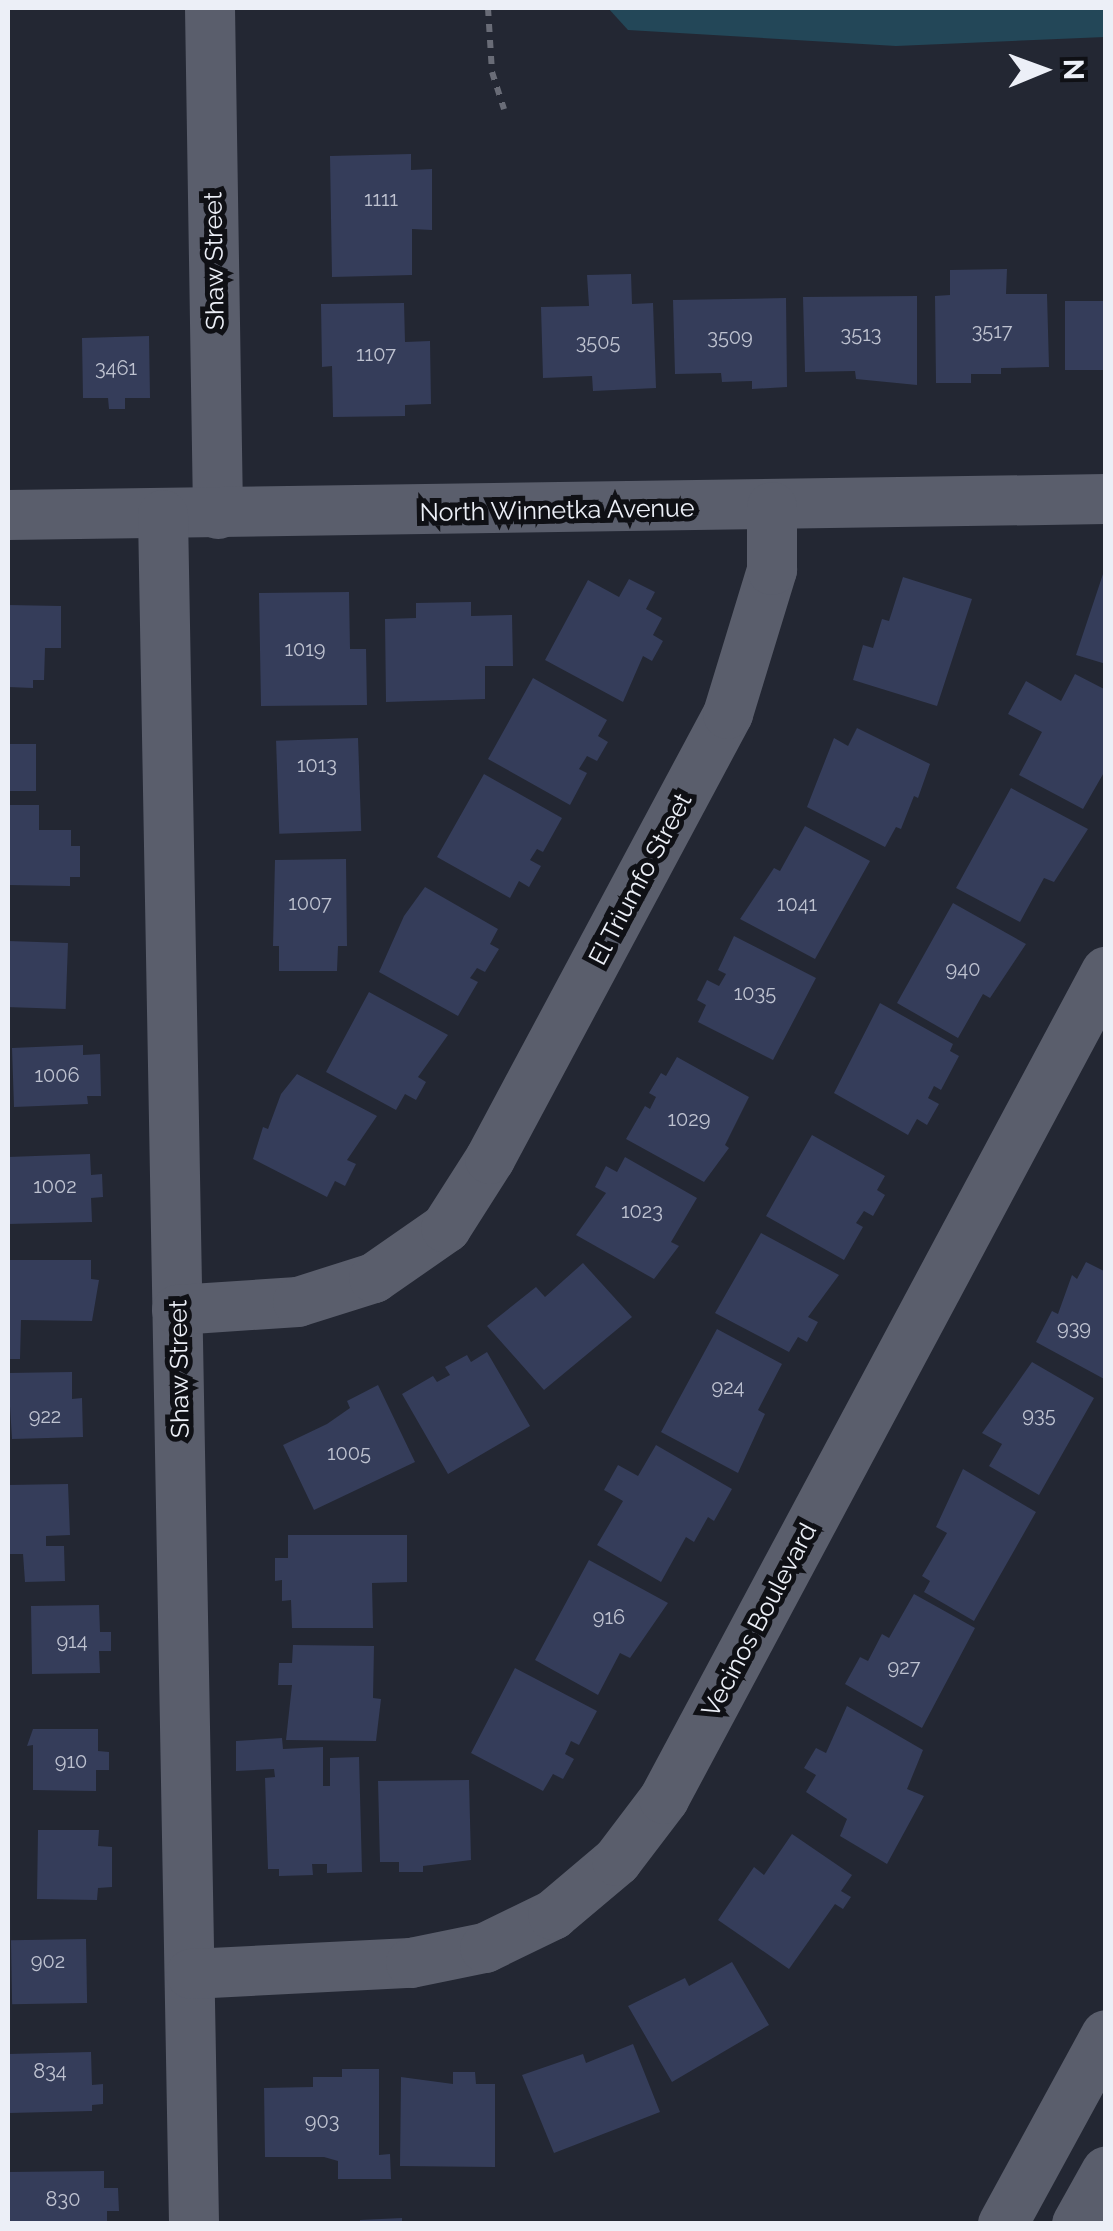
<!DOCTYPE html>
<style>
body{margin:0}
#map{position:relative;width:1113px;height:2231px;overflow:hidden;background:#232733;font-family:Raleway,sans-serif}
div>[style]{position:absolute}
.water>*{inset:0;background:#234758}
.building>*{inset:0;background:#353d5a;transform-origin:0 0}
.path>*{height:6px;margin-top:-3px;transform-origin:0;background:repeating-linear-gradient(90deg,#696c77 0 8px,transparent 0 16px)}
.minor>*{height:50px;margin:-25px;padding:0 25px;transform-origin:25px;border-radius:25px;background:#5a5e6c}
span{translate:-50% -50%;white-space:nowrap;text-align:center;line-height:1.15;-webkit-text-stroke:10px #0f1015;paint-order:stroke}
.number-label{font-size:20px;color:#bec2d0}
.number-label span{-webkit-text-stroke-width:0}
.street-label{font-size:25px;color:#eceff7}
.frame{position:absolute;inset:0;border:10px solid #eceff7;pointer-events:none}
.north{position:absolute;left:993px;top:20px;width:100px;height:100px;-webkit-text-stroke:8px #0f1015;paint-order:stroke;rotate:89deg;font-size:28px;font-weight:700;line-height:40px;text-align:center;color:#eceff7}
.north::after{content:'';display:block;margin:auto;width:35px;height:45px;background:#eceff7;clip-path:polygon(50% 0,100% 100%,50% 72%,0 100%)}
</style>
<div id="map">
<div class="water">
<div style="clip-path:polygon(608px 8px,1105px 8px,1105px 37px,896px 46px,628px 30px)"></div>
</div>
<div class="building">
<div style="clip-path:polygon(411px 154px,411px 170px,432px 169px,432px 230px,412px 229px,412px 275px,332px 277px,330px 156px)"></div>
<div style="clip-path:polygon(1007px 269px,1006px 294px,1047px 294px,1049px 367px,1001px 368px,1001px 374px,971px 374px,971px 383px,936px 383px,935px 296px,950px 295px,950px 270px)"></div>
<div style="clip-path:polygon(631px 274px,632px 304px,653px 303px,656px 388px,593px 391px,592px 376px,543px 378px,541px 307px,589px 306px,587px 275px)"></div>
<div style="clip-path:polygon(917px 296px,917px 385px,856px 379px,855px 371px,805px 372px,803px 297px)"></div>
<div style="clip-path:polygon(786px 298px,787px 387px,752px 389px,752px 381px,722px 382px,721px 373px,675px 374px,673px 300px)"></div>
<div style="left:1065px;top:301px;width:41px;height:69px"></div>
<div style="clip-path:polygon(404px 303px,405px 342px,430px 341px,431px 404px,405px 405px,405px 416px,333px 417px,332px 366px,322px 367px,321px 304px)"></div>
<div style="clip-path:polygon(149px 336px,150px 398px,125px 398px,125px 409px,109px 409px,108px 398px,83px 398px,82px 338px)"></div>
<div style="clip-path:polygon(1106px 565px,1106px 664px,1076px 655px)"></div>
<div style="clip-path:polygon(903px 577px,972px 599px,937px 706px,853px 680px,863px 645px,873px 648px,882px 619px,889px 621px)"></div>
<div style="clip-path:polygon(629px 579px,655px 592px,646px 609px,662px 618px,653px 635px,663px 641px,652px 661px,643px 656px,623px 702px,545px 660px,588px 580px,619px 597px)"></div>
<div style="clip-path:polygon(349px 592px,350px 649px,366px 649px,367px 705px,261px 706px,259px 593px)"></div>
<div style="clip-path:polygon(471px 602px,471px 616px,512px 615px,513px 666px,485px 666px,485px 699px,386px 702px,385px 619px,416px 618px,416px 603px)"></div>
<div style="clip-path:polygon(8px 605px,61px 606px,61px 648px,45px 648px,44px 680px,33px 680px,33px 688px,8px 687px)"></div>
<div style="clip-path:polygon(1075px 674px,1106px 690px,1106px 769px,1083px 809px,1019px 775px,1042px 732px,1008px 714px,1026px 681px,1061px 701px)"></div>
<div style="clip-path:polygon(533px 678px,607px 720px,598px 736px,608px 742px,597px 761px,587px 756px,579px 769px,587px 773px,570px 805px,488px 759px)"></div>
<div style="clip-path:polygon(857px 728px,930px 764px,918px 798px,914px 796px,901px 829px,896px 827px,885px 847px,807px 807px,834px 738px,848px 746px)"></div>
<div style="left:358px;top:738px;width:93px;height:82px;rotate:88deg"></div>
<div style="left:8px;top:744px;width:28px;height:47px"></div>
<div style="clip-path:polygon(484px 774px,562px 818px,543px 852px,537px 849px,530px 860px,541px 866px,529px 887px,519px 881px,510px 898px,437px 857px)"></div>
<div style="clip-path:polygon(1011px 788px,1088px 829px,1054px 882px,1044px 878px,1020px 922px,956px 888px)"></div>
<div style="clip-path:polygon(8px 805px,39px 805px,39px 830px,71px 830px,71px 846px,80px 846px,80px 877px,70px 877px,70px 886px,8px 885px)"></div>
<div style="clip-path:polygon(805px 826px,870px 861px,815px 959px,740px 919px,774px 868px,780px 871px)"></div>
<div style="clip-path:polygon(346px 859px,347px 946px,338px 946px,337px 971px,279px 971px,279px 946px,273px 946px,275px 860px)"></div>
<div style="clip-path:polygon(425px 887px,498px 929px,490px 944px,499px 949px,485px 972px,477px 968px,470px 978px,478px 982px,458px 1016px,379px 972px,404px 916px)"></div>
<div style="clip-path:polygon(953px 903px,1026px 944px,990px 998px,983px 994px,958px 1038px,897px 1003px)"></div>
<div style="clip-path:polygon(734px 936px,816px 978px,773px 1060px,698px 1022px,706px 1005px,697px 1000px,707px 980px,719px 986px,726px 974px,718px 970px)"></div>
<div style="left:8px;top:941px;width:60px;height:66px;rotate:2deg"></div>
<div style="clip-path:polygon(369px 992px,448px 1035px,418px 1077px,426px 1082px,416px 1100px,405px 1094px,396px 1110px,326px 1072px)"></div>
<div style="clip-path:polygon(880px 1003px,953px 1044px,950px 1051px,959px 1056px,941px 1090px,934px 1086px,928px 1098px,939px 1104px,927px 1125px,917px 1119px,908px 1135px,834px 1093px)"></div>
<div style="clip-path:polygon(83px 1045px,83px 1055px,100px 1054px,101px 1096px,87px 1096px,88px 1104px,14px 1107px,12px 1048px)"></div>
<div style="clip-path:polygon(677px 1057px,749px 1097px,725px 1145px,729px 1148px,704px 1182px,626px 1139px,645px 1106px,650px 1109px,656px 1097px,649px 1093px,661px 1073px,666px 1076px)"></div>
<div style="clip-path:polygon(297px 1074px,377px 1116px,347px 1160px,356px 1164px,345px 1186px,335px 1181px,327px 1197px,253px 1159px,263px 1127px,268px 1129px,281px 1094px)"></div>
<div style="clip-path:polygon(812px 1135px,885px 1176px,877px 1190px,885px 1195px,873px 1216px,864px 1211px,856px 1223px,863px 1227px,844px 1260px,766px 1216px)"></div>
<div style="clip-path:polygon(90px 1154px,91px 1175px,102px 1174px,103px 1197px,91px 1198px,92px 1222px,8px 1224px,8px 1157px)"></div>
<div style="clip-path:polygon(625px 1157px,697px 1198px,671px 1242px,679px 1246px,654px 1279px,576px 1235px,606px 1193px,595px 1187px,606px 1166px,617px 1172px)"></div>
<div style="clip-path:polygon(761px 1233px,839px 1275px,808px 1317px,818px 1322px,807px 1342px,798px 1337px,789px 1352px,715px 1313px)"></div>
<div style="clip-path:polygon(8px 1260px,91px 1260px,91px 1279px,99px 1280px,92px 1321px,21px 1320px,20px 1359px,8px 1359px)"></div>
<div style="clip-path:polygon(1086px 1262px,1106px 1272px,1106px 1380px,1036px 1342px,1052px 1311px,1058px 1314px,1072px 1275px,1077px 1279px)"></div>
<div style="clip-path:polygon(583px 1263px,632px 1317px,544px 1390px,487px 1326px,536px 1287px,545px 1297px)"></div>
<div style="clip-path:polygon(717px 1329px,782px 1364px,758px 1410px,765px 1414px,738px 1473px,661px 1432px)"></div>
<div style="clip-path:polygon(487px 1352px,530px 1426px,448px 1474px,402px 1394px,433px 1376px,437px 1382px,450px 1375px,445px 1367px,467px 1355px,471px 1362px)"></div>
<div style="clip-path:polygon(1032px 1362px,1094px 1398px,1039px 1495px,989px 1466px,1002px 1444px,982px 1433px)"></div>
<div style="clip-path:polygon(72px 1372px,72px 1399px,82px 1398px,83px 1437px,12px 1439px,8px 1373px)"></div>
<div style="clip-path:polygon(378px 1385px,415px 1462px,314px 1510px,283px 1445px,327px 1424px,350px 1408px,347px 1401px)"></div>
<div style="clip-path:polygon(656px 1445px,732px 1489px,714px 1521px,708px 1517px,694px 1542px,686px 1537px,661px 1582px,597px 1545px,623px 1501px,604px 1490px,618px 1465px,638px 1476px)"></div>
<div style="clip-path:polygon(963px 1469px,1036px 1512px,974px 1621px,924px 1592px,930px 1581px,922px 1576px,947px 1533px,936px 1527px)"></div>
<div style="clip-path:polygon(68px 1484px,70px 1535px,46px 1536px,46px 1546px,64px 1546px,65px 1581px,25px 1582px,23px 1554px,8px 1554px,8px 1485px)"></div>
<div style="clip-path:polygon(288px 1535px,407px 1535px,407px 1582px,372px 1583px,373px 1628px,292px 1628px,291px 1600px,282px 1601px,282px 1580px,275px 1581px,275px 1558px,288px 1558px)"></div>
<div style="clip-path:polygon(589px 1560px,668px 1603px,630px 1658px,620px 1653px,598px 1695px,535px 1660px)"></div>
<div style="clip-path:polygon(914px 1594px,975px 1628px,922px 1728px,845px 1684px,860px 1657px,868px 1661px,882px 1634px,889px 1638px)"></div>
<div style="clip-path:polygon(99px 1605px,100px 1632px,111px 1632px,111px 1651px,99px 1651px,100px 1673px,32px 1674px,31px 1606px)"></div>
<div style="clip-path:polygon(293px 1645px,374px 1646px,373px 1698px,381px 1699px,376px 1741px,286px 1740px,292px 1685px,278px 1685px,279px 1663px,292px 1663px)"></div>
<div style="clip-path:polygon(515px 1668px,597px 1711px,579px 1745px,571px 1741px,565px 1754px,574px 1759px,563px 1779px,553px 1774px,543px 1791px,471px 1753px)"></div>
<div style="clip-path:polygon(847px 1706px,923px 1750px,907px 1789px,924px 1796px,887px 1864px,840px 1836px,847px 1819px,806px 1792px,816px 1775px,804px 1768px,816px 1748px,826px 1753px)"></div>
<div style="clip-path:polygon(33px 1729px,98px 1729px,98px 1751px,109px 1752px,109px 1770px,96px 1770px,96px 1791px,33px 1790px,33px 1745px,27px 1746px)"></div>
<div style="clip-path:polygon(282px 1738px,283px 1749px,323px 1747px,323px 1786px,330px 1786px,330px 1758px,359px 1757px,362px 1872px,327px 1873px,327px 1864px,312px 1864px,313px 1875px,279px 1876px,279px 1869px,268px 1869px,265px 1778px,275px 1777px,274px 1769px,236px 1771px,236px 1741px)"></div>
<div style="clip-path:polygon(469px 1780px,471px 1860px,423px 1866px,423px 1872px,399px 1872px,399px 1862px,380px 1862px,378px 1781px)"></div>
<div style="clip-path:polygon(38px 1830px,99px 1830px,98px 1846px,112px 1847px,112px 1887px,98px 1888px,97px 1900px,37px 1899px)"></div>
<div style="clip-path:polygon(792px 1834px,852px 1875px,841px 1891px,851px 1897px,843px 1909px,835px 1904px,789px 1969px,718px 1920px,754px 1867px,764px 1875px)"></div>
<div style="left:86px;top:1939px;width:64px;height:75px;rotate:89deg"></div>
<div style="clip-path:polygon(732px 1962px,769px 2025px,672px 2082px,628px 2006px,685px 1978px,689px 1986px)"></div>
<div style="clip-path:polygon(633px 2044px,660px 2112px,554px 2153px,522px 2075px,583px 2054px,586px 2063px)"></div>
<div style="clip-path:polygon(91px 2052px,92px 2085px,103px 2084px,103px 2104px,92px 2105px,92px 2111px,9px 2113px,8px 2054px)"></div>
<div style="clip-path:polygon(342px 2069px,379px 2069px,379px 2155px,390px 2154px,391px 2179px,338px 2179px,338px 2161px,324px 2157px,265px 2157px,264px 2088px,313px 2087px,313px 2077px,342px 2077px)"></div>
<div style="clip-path:polygon(453px 2072px,475px 2072px,476px 2084px,495px 2084px,495px 2167px,400px 2166px,401px 2077px,453px 2084px)"></div>
<div style="clip-path:polygon(104px 2171px,104px 2188px,118px 2188px,119px 2211px,107px 2211px,107px 2224px,8px 2224px,8px 2172px)"></div>
<div style="clip-path:polygon(402px 2218px,402px 2224px,360px 2224px,360px 2220px)"></div>
</div>
<div class="path">
<div style="left:488px;top:8px;width:64px;rotate:86.4deg"></div>
<div style="left:492px;top:72px;width:39px;rotate:72deg"></div>
</div>
<div class="minor">
<div style="left:210px;top:8px;width:506px;rotate:89.09deg"></div>
<div style="left:8px;top:515px;width:1098px;rotate:-0.83deg"></div>
<div style="left:163px;top:515px;width:1709px;rotate:88.96deg"></div>
<div style="left:177px;top:1310px;width:121px;rotate:-3.8deg"></div>
<div style="left:298px;top:1302px;width:80px;rotate:-17.5deg"></div>
<div style="left:374px;top:1278px;width:88px;rotate:-34.8deg"></div>
<div style="left:446px;top:1228px;width:82px;rotate:-57.5deg"></div>
<div style="left:490px;top:1159px;width:505px;rotate:-61.86deg"></div>
<div style="left:728px;top:714px;width:151px;rotate:-73deg"></div>
<div style="left:772px;top:570px;width:63px;rotate:-90deg"></div>
<div style="left:191px;top:1974px;width:220px;rotate:-2.9deg"></div>
<div style="left:411px;top:1963px;width:76px;rotate:-11.5deg"></div>
<div style="left:485px;top:1948px;width:76px;rotate:-25.9deg"></div>
<div style="left:553px;top:1915px;width:84px;rotate:-40.2deg"></div>
<div style="left:617px;top:1861px;width:78px;rotate:-52.8deg"></div>
<div style="left:664px;top:1799px;width:938px;rotate:-61.88deg"></div>
<div style="left:1003px;top:2224px;width:215px;rotate:-61.4deg"></div>
<div style="left:1077px;top:2224px;width:60px;rotate:-60.9deg"></div>
</div>
<div class="number-label">
<span style="left:381px;top:199px">1111</span>
<span style="left:992px;top:331px">3517</span>
<span style="left:861px;top:334px">3513</span>
<span style="left:730px;top:337px">3509</span>
<span style="left:598px;top:342px">3505</span>
<span style="left:376px;top:354px">1107</span>
<span style="left:116px;top:368px">3461</span>
<span style="left:305px;top:649px">1019</span>
<span style="left:317px;top:765px">1013</span>
<span style="left:310px;top:903px">1007</span>
<span style="left:797px;top:904px">1041</span>
<span style="left:963px;top:969px">940</span>
<span style="left:755px;top:993px">1035</span>
<span style="left:57px;top:1075px">1006</span>
<span style="left:689px;top:1119px">1029</span>
<span style="left:55px;top:1186px">1002</span>
<span style="left:642px;top:1211px">1023</span>
<span style="left:1074px;top:1328px">939</span>
<span style="left:728px;top:1387px">924</span>
<span style="left:1039px;top:1415px">935</span>
<span style="left:45px;top:1416px">922</span>
<span style="left:349px;top:1453px">1005</span>
<span style="left:609px;top:1617px">916</span>
<span style="left:72px;top:1641px">914</span>
<span style="left:904px;top:1667px">927</span>
<span style="left:71px;top:1761px">910</span>
<span style="left:48px;top:1961px">902</span>
<span style="left:50px;top:2071px">834</span>
<span style="left:322px;top:2121px">903</span>
<span style="left:63px;top:2199px">830</span>
</div>
<div class="street-label">
<span style="left:214px;top:261px;rotate:-91deg">Shaw Street</span>
<span style="left:557px;top:510px;rotate:-1deg">North Winnetka Avenue</span>
<span style="left:640px;top:879px;rotate:-62deg">El Triumfo Street</span>
<span style="left:179px;top:1369px;rotate:-91deg">Shaw Street</span>
<span style="left:759px;top:1620px;rotate:-62deg">Vecinos Boulevard</span>
</div>
<div class="frame"></div>
<div class="north">N</div>
</div>
